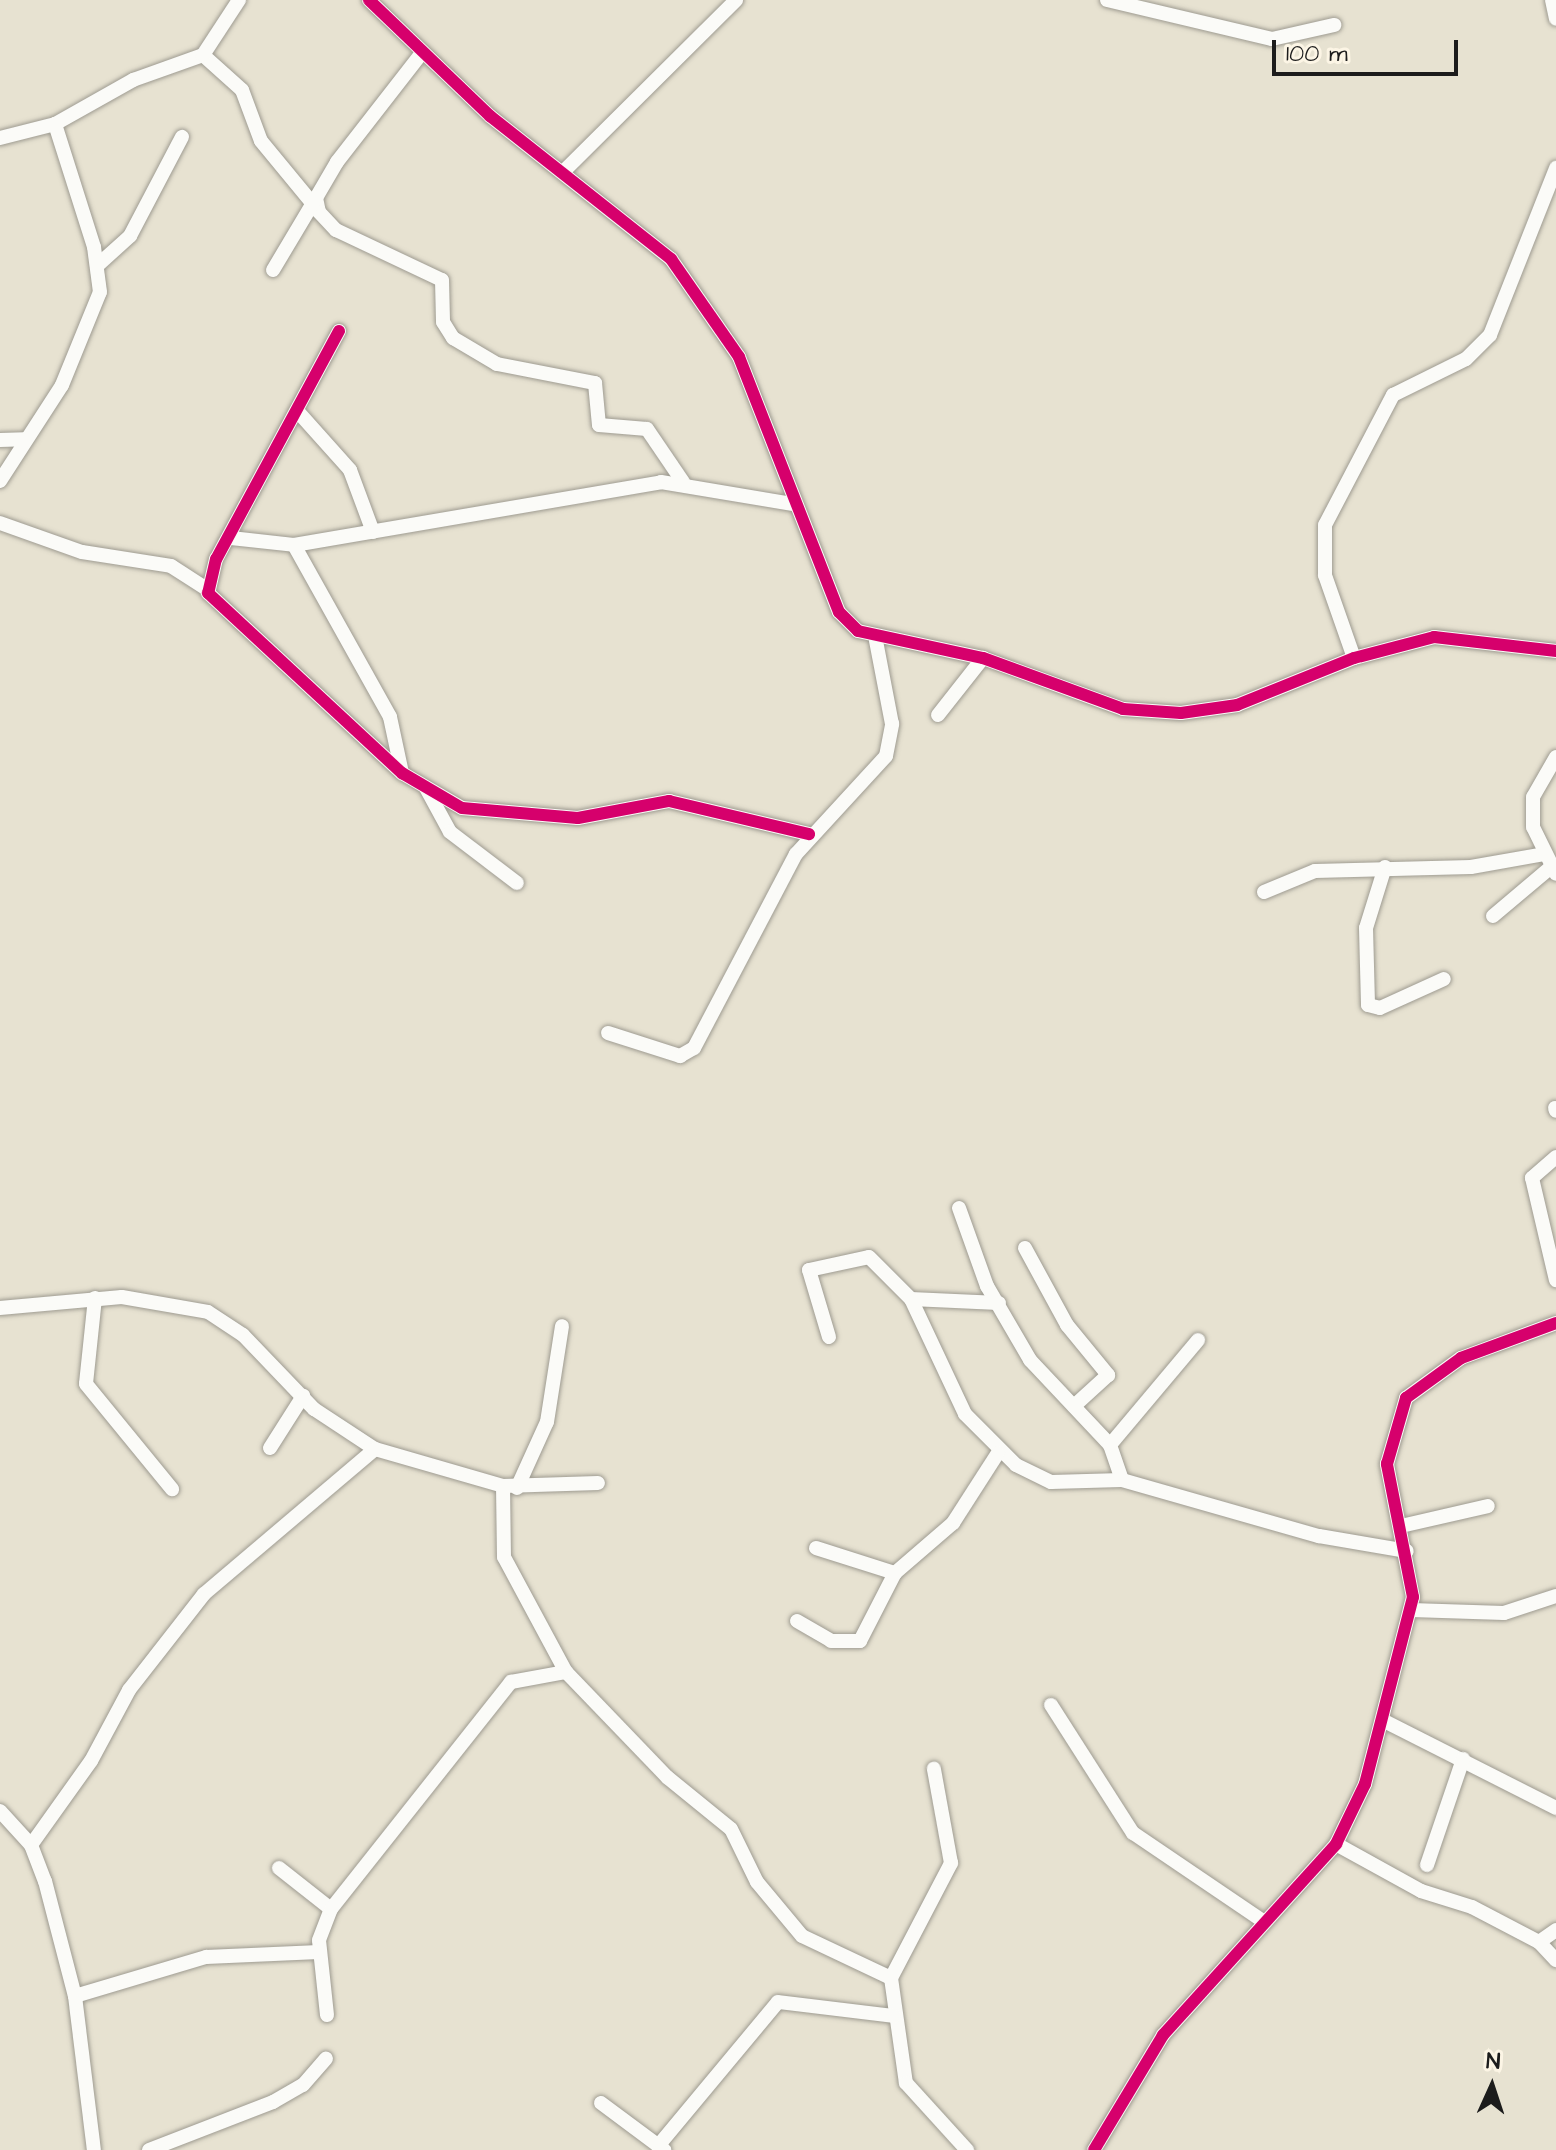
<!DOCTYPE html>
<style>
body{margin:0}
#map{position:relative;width:1556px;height:2150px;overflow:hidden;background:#e7e2d1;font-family:"Architects Daughter",sans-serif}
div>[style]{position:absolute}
.roads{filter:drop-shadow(0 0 2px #9e9b91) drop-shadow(0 0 2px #9e9b91)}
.minor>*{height:14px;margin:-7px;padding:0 7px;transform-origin:7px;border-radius:7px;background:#fbfbf8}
.cycleway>*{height:12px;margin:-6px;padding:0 6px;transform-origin:6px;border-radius:6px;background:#d6006c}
span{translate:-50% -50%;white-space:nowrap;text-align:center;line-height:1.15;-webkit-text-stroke:7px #fcf5e5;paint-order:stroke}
.north{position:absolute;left:1452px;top:2046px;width:80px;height:80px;-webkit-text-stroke:6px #fcf5e5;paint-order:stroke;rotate:3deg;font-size:22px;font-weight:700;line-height:32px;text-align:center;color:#1c1c1c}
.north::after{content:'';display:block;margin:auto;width:28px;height:36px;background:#1c1c1c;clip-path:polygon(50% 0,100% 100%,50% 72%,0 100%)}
.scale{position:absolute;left:1272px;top:40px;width:186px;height:36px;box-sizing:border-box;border:4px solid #1c1c1c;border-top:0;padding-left:10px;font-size:24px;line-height:28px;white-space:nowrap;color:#1c1c1c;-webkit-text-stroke:6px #fcf5e5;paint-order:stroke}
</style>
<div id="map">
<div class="roads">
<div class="minor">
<div style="left:369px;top:0;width:168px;rotate:43.8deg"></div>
<div style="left:490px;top:116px;width:231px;rotate:38.3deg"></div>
<div style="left:671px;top:259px;width:119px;rotate:55.2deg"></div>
<div style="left:739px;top:357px;width:274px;rotate:68.6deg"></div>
<div style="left:839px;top:612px;width:27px;rotate:45deg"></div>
<div style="left:858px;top:631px;width:128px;rotate:12.2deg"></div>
<div style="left:983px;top:658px;width:149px;rotate:20deg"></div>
<div style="left:1123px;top:709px;width:58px;rotate:3.9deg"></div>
<div style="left:1181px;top:713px;width:57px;rotate:-8.1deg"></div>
<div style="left:1237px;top:705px;width:126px;rotate:-21.9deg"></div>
<div style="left:1354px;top:658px;width:83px;rotate:-14.7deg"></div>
<div style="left:1434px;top:637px;width:123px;rotate:6.5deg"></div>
<div style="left:1107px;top:0;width:170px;rotate:13.3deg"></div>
<div style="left:1272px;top:39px;width:64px;rotate:-12.7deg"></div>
<div style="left:1552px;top:0;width:19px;rotate:78deg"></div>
<div style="left:421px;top:54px;width:137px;rotate:127.9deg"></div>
<div style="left:337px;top:162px;width:42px;rotate:120.3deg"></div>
<div style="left:316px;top:198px;width:14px;rotate:78deg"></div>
<div style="left:319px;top:212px;width:25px;rotate:47deg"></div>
<div style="left:336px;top:230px;width:117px;rotate:25.3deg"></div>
<div style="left:442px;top:280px;width:42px;rotate:88.6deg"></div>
<div style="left:443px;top:322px;width:19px;rotate:58deg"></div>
<div style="left:453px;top:338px;width:51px;rotate:30.6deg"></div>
<div style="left:497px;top:364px;width:100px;rotate:11deg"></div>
<div style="left:595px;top:383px;width:42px;rotate:84.6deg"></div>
<div style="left:599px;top:425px;width:48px;rotate:4.8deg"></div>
<div style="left:647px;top:429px;width:64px;rotate:55.8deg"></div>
<div style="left:203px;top:55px;width:52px;rotate:41.9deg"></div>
<div style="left:242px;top:90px;width:54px;rotate:69.6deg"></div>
<div style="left:261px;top:141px;width:82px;rotate:50.5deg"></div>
<div style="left:0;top:138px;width:57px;rotate:-14.3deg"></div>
<div style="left:55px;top:124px;width:90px;rotate:-29.4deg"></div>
<div style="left:133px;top:80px;width:74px;rotate:-19.7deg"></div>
<div style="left:203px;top:55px;width:66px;rotate:-56.8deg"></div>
<div style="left:563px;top:172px;width:244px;rotate:-44.8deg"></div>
<div style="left:99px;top:264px;width:42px;rotate:-42.1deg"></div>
<div style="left:130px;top:236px;width:112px;rotate:-62.3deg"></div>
<div style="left:273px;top:270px;width:84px;rotate:-59.2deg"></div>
<div style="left:339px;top:331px;width:259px;rotate:118.3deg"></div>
<div style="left:216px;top:559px;width:35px;rotate:103deg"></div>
<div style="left:208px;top:593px;width:265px;rotate:42.9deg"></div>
<div style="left:402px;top:773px;width:69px;rotate:30.3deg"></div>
<div style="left:462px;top:808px;width:116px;rotate:4.9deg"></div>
<div style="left:578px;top:818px;width:93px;rotate:-10.6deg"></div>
<div style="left:669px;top:801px;width:144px;rotate:13.3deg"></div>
<div style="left:300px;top:414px;width:75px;rotate:48.2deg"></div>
<div style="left:350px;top:470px;width:66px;rotate:69.6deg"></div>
<div style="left:0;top:440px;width:24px;rotate:-2deg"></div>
<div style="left:0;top:481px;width:114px;rotate:-57.1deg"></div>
<div style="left:62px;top:385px;width:100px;rotate:-67.8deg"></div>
<div style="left:100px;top:292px;width:45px;rotate:-97.6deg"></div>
<div style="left:94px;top:247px;width:129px;rotate:-107.6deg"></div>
<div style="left:0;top:523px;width:87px;rotate:19.5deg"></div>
<div style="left:82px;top:552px;width:90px;rotate:8.9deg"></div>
<div style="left:171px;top:566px;width:40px;rotate:32.9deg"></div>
<div style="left:231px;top:538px;width:63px;rotate:6.3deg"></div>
<div style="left:294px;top:545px;width:372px;rotate:-9.7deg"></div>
<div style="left:661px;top:482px;width:134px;rotate:9.5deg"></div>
<div style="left:294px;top:545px;width:197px;rotate:60.8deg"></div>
<div style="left:390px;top:717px;width:57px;rotate:77.9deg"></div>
<div style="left:1354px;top:658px;width:88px;rotate:-109.3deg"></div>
<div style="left:1325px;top:575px;width:50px;rotate:-90deg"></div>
<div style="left:1325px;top:525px;width:147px;rotate:-62.4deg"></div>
<div style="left:1393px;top:395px;width:81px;rotate:-26.3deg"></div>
<div style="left:1466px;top:359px;width:34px;rotate:-45deg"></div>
<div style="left:1490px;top:335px;width:180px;rotate:-68.4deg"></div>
<div style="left:938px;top:715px;width:73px;rotate:-51.7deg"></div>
<div style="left:1556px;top:757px;width:46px;rotate:119.9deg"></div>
<div style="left:1533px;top:797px;width:30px;rotate:90deg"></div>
<div style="left:1533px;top:827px;width:52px;rotate:63.9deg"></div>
<div style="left:426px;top:788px;width:50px;rotate:61.4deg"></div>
<div style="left:450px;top:832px;width:84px;rotate:37.3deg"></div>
<div style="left:1385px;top:867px;width:64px;rotate:107.3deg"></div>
<div style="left:1366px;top:928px;width:77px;rotate:88.5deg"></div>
<div style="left:1368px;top:1005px;width:12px;rotate:14deg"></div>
<div style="left:1380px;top:1008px;width:70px;rotate:-24.4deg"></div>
<div style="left:1264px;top:892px;width:55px;rotate:-22.4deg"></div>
<div style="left:1315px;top:871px;width:156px;rotate:-1.5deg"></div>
<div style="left:1471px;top:867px;width:74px;rotate:-10.1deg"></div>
<div style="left:1493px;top:916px;width:75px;rotate:-40.1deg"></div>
<div style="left:608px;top:1033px;width:76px;rotate:17.7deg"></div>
<div style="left:680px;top:1056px;width:16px;rotate:-30deg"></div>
<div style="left:694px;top:1048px;width:219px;rotate:-62.3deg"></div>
<div style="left:796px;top:854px;width:133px;rotate:-47.4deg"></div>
<div style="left:886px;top:756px;width:33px;rotate:-79deg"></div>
<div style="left:892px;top:724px;width:85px;rotate:-100.9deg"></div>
<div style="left:1555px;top:1108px;width:3px;rotate:72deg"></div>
<div style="left:1556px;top:1157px;width:32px;rotate:139deg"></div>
<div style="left:1532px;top:1178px;width:105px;rotate:76.8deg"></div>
<div style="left:959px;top:1208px;width:83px;rotate:70.3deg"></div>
<div style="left:987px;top:1286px;width:86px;rotate:59.8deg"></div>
<div style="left:1030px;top:1360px;width:117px;rotate:46.7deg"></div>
<div style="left:1110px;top:1445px;width:37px;rotate:71deg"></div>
<div style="left:1025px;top:1248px;width:88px;rotate:61.4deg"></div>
<div style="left:1067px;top:1325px;width:65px;rotate:50.6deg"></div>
<div style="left:1108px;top:1375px;width:46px;rotate:137.6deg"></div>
<div style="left:95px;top:1298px;width:86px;rotate:96deg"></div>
<div style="left:86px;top:1384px;width:136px;rotate:50.7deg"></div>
<div style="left:911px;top:1299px;width:88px;rotate:2.6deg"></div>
<div style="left:0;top:1308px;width:122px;rotate:-5.2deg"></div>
<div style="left:122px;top:1297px;width:87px;rotate:9.9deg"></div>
<div style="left:208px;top:1312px;width:42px;rotate:33.3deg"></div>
<div style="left:243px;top:1335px;width:103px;rotate:46.2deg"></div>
<div style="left:314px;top:1409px;width:73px;rotate:33.3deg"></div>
<div style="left:375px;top:1449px;width:133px;rotate:16.1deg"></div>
<div style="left:503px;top:1486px;width:95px;rotate:-1.8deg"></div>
<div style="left:829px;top:1337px;width:70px;rotate:-106.6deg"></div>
<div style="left:809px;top:1270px;width:61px;rotate:-12.2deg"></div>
<div style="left:869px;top:1257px;width:59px;rotate:45deg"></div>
<div style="left:911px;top:1299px;width:127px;rotate:64.8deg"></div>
<div style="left:965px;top:1414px;width:72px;rotate:45deg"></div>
<div style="left:1016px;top:1465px;width:39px;rotate:26deg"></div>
<div style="left:1051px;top:1482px;width:71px;rotate:-1.6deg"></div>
<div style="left:1122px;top:1480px;width:205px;rotate:15.9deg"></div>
<div style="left:1319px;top:1536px;width:89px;rotate:9.7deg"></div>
<div style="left:1110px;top:1445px;width:137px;rotate:-50deg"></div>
<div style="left:270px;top:1448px;width:62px;rotate:-57.6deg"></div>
<div style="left:503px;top:1486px;width:71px;rotate:89.2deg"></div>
<div style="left:504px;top:1557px;width:131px;rotate:61.7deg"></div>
<div style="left:566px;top:1672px;width:146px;rotate:46.1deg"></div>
<div style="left:667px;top:1777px;width:82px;rotate:39.1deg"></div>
<div style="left:731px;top:1829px;width:59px;rotate:63.9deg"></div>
<div style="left:757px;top:1882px;width:70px;rotate:50.2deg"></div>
<div style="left:802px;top:1936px;width:98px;rotate:25.3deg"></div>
<div style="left:891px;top:1978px;width:106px;rotate:81.9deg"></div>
<div style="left:906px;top:2083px;width:91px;rotate:47.7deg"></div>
<div style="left:517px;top:1488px;width:72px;rotate:-65.6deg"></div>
<div style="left:547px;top:1422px;width:97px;rotate:-81.1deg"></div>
<div style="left:1401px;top:1526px;width:89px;rotate:-12.9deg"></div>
<div style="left:816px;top:1548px;width:83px;rotate:17.6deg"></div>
<div style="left:1411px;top:1610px;width:93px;rotate:1.8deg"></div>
<div style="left:1504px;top:1613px;width:55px;rotate:-18.1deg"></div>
<div style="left:797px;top:1621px;width:39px;rotate:30deg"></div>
<div style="left:831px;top:1641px;width:29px"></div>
<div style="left:860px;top:1641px;width:76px;rotate:-62.8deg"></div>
<div style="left:895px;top:1573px;width:77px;rotate:-40.8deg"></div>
<div style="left:953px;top:1523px;width:83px;rotate:-57.3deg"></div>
<div style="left:1051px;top:1705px;width:152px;rotate:57.4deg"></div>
<div style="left:1133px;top:1833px;width:157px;rotate:34.1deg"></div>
<div style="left:1384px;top:1721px;width:193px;rotate:26.8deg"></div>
<div style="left:0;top:1811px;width:46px;rotate:47.6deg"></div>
<div style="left:31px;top:1845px;width:39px;rotate:69deg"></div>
<div style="left:45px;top:1881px;width:119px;rotate:75.4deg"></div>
<div style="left:75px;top:1996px;width:155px;rotate:83deg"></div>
<div style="left:1336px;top:1844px;width:97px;rotate:28.9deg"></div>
<div style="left:1421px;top:1891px;width:53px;rotate:17.4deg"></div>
<div style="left:1472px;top:1907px;width:76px;rotate:27.6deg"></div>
<div style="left:1539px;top:1942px;width:25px;rotate:47deg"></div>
<div style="left:31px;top:1845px;width:103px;rotate:-54.5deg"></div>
<div style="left:91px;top:1761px;width:81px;rotate:-61.8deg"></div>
<div style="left:129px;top:1690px;width:122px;rotate:-52deg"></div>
<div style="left:204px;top:1594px;width:224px;rotate:-40.3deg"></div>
<div style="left:1427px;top:1865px;width:112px;rotate:-71.2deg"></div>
<div style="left:279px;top:1868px;width:66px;rotate:38.3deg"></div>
<div style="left:1539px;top:1942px;width:21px;rotate:-35deg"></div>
<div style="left:891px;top:1978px;width:130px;rotate:-62.4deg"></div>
<div style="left:951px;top:1863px;width:96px;rotate:-100.3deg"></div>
<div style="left:75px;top:1996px;width:137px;rotate:-16.6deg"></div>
<div style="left:206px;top:1957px;width:113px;rotate:-2.5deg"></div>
<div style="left:327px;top:2015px;width:75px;rotate:-96.1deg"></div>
<div style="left:319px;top:1940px;width:33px;rotate:-69deg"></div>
<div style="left:331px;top:1909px;width:290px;rotate:-51.6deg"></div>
<div style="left:511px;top:1682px;width:56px;rotate:-10.3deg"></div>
<div style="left:601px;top:2103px;width:79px;rotate:36.7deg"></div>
<div style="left:658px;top:2146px;width:187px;rotate:-50.2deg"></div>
<div style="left:778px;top:2002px;width:117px;rotate:6.9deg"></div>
<div style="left:149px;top:2150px;width:133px;rotate:-21.2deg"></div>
<div style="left:273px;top:2102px;width:34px;rotate:-30deg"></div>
<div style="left:303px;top:2085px;width:35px;rotate:-49deg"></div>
<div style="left:1094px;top:2150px;width:134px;rotate:-59deg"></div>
<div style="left:1163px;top:2035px;width:258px;rotate:-47.8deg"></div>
<div style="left:1336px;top:1844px;width:67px;rotate:-64.2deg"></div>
<div style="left:1365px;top:1784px;width:193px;rotate:-75.6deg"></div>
<div style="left:1413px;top:1597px;width:136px;rotate:-101.1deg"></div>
<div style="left:1387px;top:1464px;width:69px;rotate:-73.9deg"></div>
<div style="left:1406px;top:1398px;width:68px;rotate:-36deg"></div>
<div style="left:1461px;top:1358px;width:101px;rotate:-20.2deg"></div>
</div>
</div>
<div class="cycleway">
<div style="left:369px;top:0;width:168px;rotate:43.8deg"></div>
<div style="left:490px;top:116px;width:231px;rotate:38.3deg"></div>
<div style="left:671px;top:259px;width:119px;rotate:55.2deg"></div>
<div style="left:739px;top:357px;width:274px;rotate:68.6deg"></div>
<div style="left:839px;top:612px;width:27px;rotate:45deg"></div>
<div style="left:858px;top:631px;width:128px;rotate:12.2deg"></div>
<div style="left:983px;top:658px;width:149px;rotate:20deg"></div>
<div style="left:1123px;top:709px;width:58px;rotate:3.9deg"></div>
<div style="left:1181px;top:713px;width:57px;rotate:-8.1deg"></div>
<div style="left:1237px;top:705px;width:126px;rotate:-21.9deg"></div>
<div style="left:1354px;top:658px;width:83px;rotate:-14.7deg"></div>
<div style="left:1434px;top:637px;width:123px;rotate:6.5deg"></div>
<div style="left:339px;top:331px;width:259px;rotate:118.3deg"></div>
<div style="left:216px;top:559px;width:35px;rotate:103deg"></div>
<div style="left:208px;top:593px;width:265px;rotate:42.9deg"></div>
<div style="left:402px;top:773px;width:69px;rotate:30.3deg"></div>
<div style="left:462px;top:808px;width:116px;rotate:4.9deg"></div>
<div style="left:578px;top:818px;width:93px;rotate:-10.6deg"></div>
<div style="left:669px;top:801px;width:144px;rotate:13.3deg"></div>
<div style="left:1094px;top:2150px;width:134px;rotate:-59deg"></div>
<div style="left:1163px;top:2035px;width:258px;rotate:-47.8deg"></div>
<div style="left:1336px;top:1844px;width:67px;rotate:-64.2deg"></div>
<div style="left:1365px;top:1784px;width:193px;rotate:-75.6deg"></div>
<div style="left:1413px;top:1597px;width:136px;rotate:-101.1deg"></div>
<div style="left:1387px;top:1464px;width:69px;rotate:-73.9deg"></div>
<div style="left:1406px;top:1398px;width:68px;rotate:-36deg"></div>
<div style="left:1461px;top:1358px;width:101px;rotate:-20.2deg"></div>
</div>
<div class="north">N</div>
<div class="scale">100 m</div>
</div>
